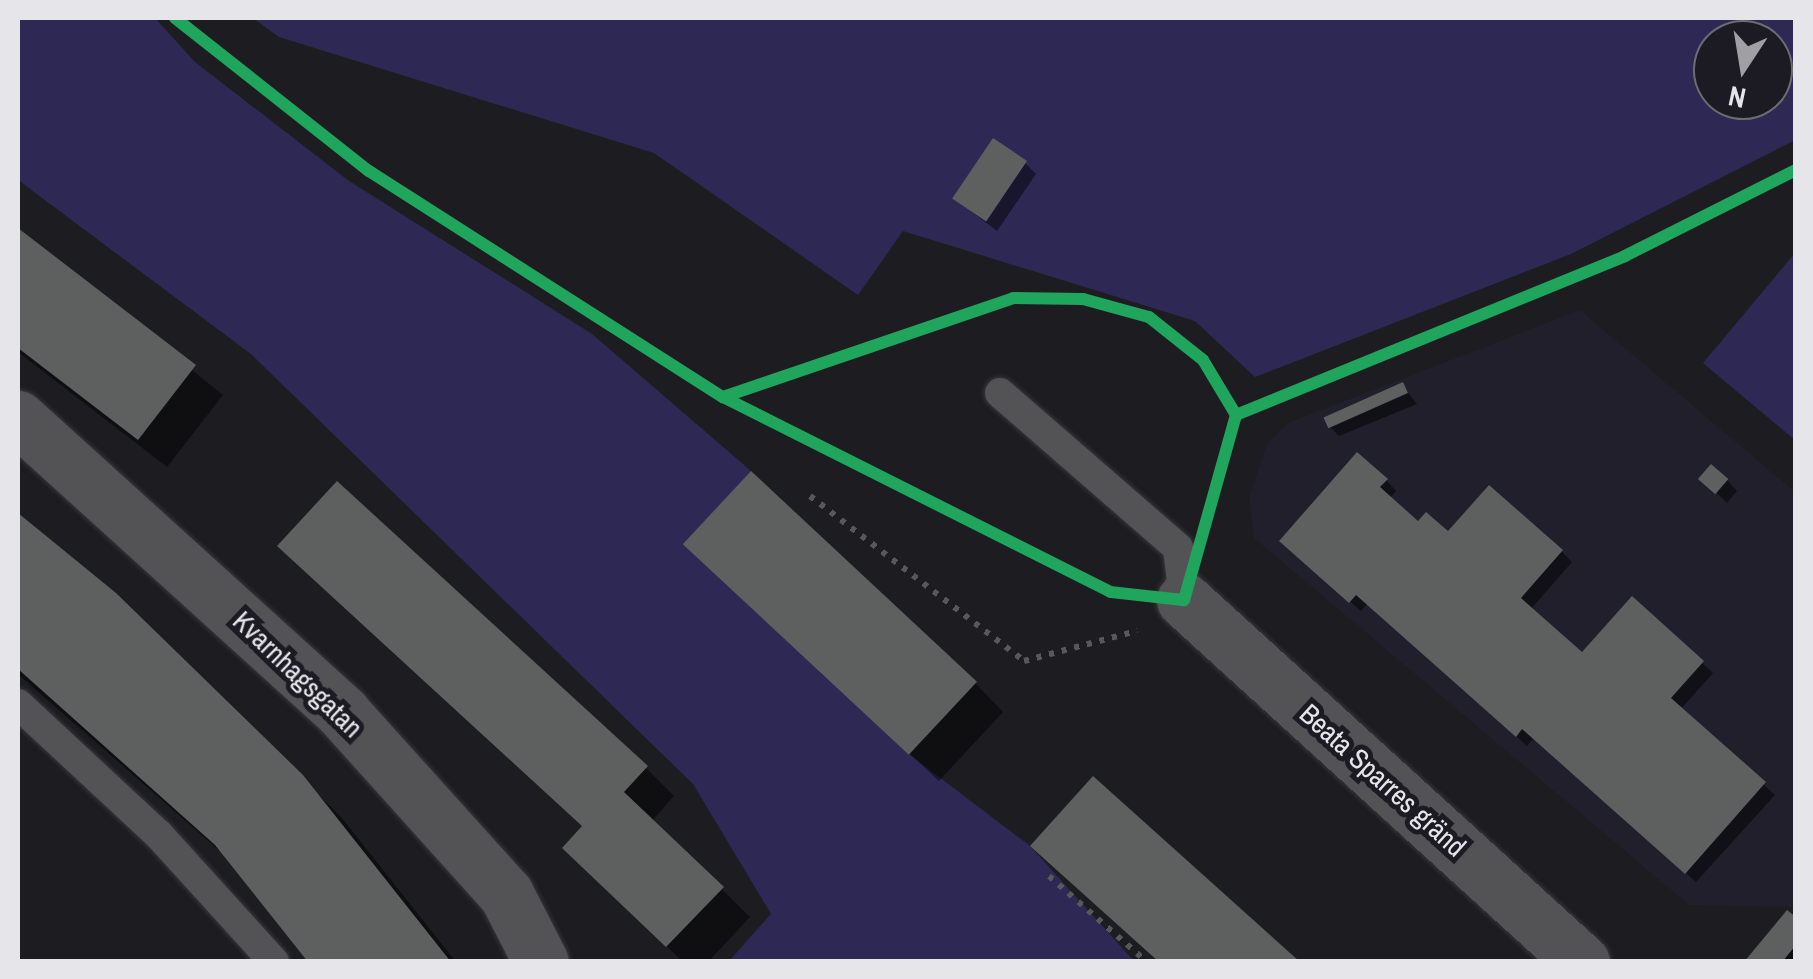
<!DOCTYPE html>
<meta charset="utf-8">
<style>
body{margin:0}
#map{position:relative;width:1813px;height:979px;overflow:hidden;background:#1d1d21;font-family:"Archivo Narrow",sans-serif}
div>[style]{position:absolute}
.built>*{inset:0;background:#201f2b}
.green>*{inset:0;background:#2e2855}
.shadow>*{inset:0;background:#0007}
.building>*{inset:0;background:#5e6060;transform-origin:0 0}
.path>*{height:6px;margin-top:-3px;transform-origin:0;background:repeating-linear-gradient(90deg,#58585a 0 5px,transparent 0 13px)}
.roads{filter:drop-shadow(0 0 2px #37373b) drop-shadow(0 0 2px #37373b)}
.lane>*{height:30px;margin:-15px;padding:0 15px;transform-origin:15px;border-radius:15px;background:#535356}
.street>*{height:55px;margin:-27.5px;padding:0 27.5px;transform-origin:27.5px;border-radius:27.5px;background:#535356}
.cycleway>*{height:12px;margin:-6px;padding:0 6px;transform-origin:6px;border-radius:6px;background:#20a55d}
span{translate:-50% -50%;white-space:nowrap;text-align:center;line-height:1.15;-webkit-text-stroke:10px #1c1b23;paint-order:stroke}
.street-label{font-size:28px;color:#e5e5ea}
.frame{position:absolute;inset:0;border:20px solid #e5e5ea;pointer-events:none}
.north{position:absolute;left:1693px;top:20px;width:100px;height:100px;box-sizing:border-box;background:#1c1b23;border:2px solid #6c6c73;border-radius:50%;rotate:192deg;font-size:28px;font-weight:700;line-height:40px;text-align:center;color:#e5e5ea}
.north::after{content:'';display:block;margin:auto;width:35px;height:45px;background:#9f9fa4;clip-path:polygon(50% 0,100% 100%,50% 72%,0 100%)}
</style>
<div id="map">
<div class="built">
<div style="clip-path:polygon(1580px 310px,1795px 492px,1795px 907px,1689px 905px,1254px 538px,1249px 498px,1267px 444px,1288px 423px)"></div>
</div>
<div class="green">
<div style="clip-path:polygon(18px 18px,155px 18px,195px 62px,349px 181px,592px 334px,751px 471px,684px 544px,909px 754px,1030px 846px,1134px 961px,729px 961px,771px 914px,693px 784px,251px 354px,18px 180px)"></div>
<div style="clip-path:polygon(evenodd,253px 18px,1795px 18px,1795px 140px,1571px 254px,1255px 377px,1195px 321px,903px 231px,858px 295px,654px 153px,279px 37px,253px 18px,1713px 40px,1773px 40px,1773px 100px,1713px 100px,1713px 40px)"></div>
<div style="clip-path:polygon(1795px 253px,1795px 440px,1703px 363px)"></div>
</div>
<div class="shadow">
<div style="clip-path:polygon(1025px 163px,1036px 174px,997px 231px,955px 199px)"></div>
<div style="clip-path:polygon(18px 231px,223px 395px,167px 467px,18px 352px)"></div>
<div style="clip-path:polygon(1402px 385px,1417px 404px,1339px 436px,1328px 425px)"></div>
<div style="clip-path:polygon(1701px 478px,1727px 480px,1737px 491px,1727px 503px)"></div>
<div style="clip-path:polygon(1386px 480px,1396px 491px,1389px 499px,1418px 525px,1448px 534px,1489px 488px,1562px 552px,1572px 562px,1530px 610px,1582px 656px,1632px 599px,1713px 673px,1680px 710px,1775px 795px,1696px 882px,1534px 738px,1527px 746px,1368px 603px,1361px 611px,1293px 552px)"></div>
<div style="clip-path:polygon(18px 516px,115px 595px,341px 817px,456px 962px,311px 962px,230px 860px,18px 674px)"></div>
<div style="clip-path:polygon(715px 572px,975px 683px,1003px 712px,939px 781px)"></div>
<div style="clip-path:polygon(646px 768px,674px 796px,652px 821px,750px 917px,708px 962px,683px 962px,594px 876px,585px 828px)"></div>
<div style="clip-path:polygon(1796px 920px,1796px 962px,1747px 962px)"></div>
</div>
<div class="building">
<div style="left:993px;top:138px;width:41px;height:73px;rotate:34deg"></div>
<div style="clip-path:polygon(18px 228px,196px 365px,138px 440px,18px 348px)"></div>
<div style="left:1403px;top:382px;width:12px;height:87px;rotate:66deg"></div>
<div style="clip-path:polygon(1357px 452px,1388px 479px,1380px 487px,1418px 521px,1426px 512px,1448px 531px,1489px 485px,1563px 550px,1521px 598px,1582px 652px,1632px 596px,1704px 661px,1671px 698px,1766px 782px,1685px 874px,1522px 729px,1516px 737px,1356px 595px,1349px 603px,1279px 541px)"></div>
<div style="left:1711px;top:464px;width:23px;height:20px;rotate:41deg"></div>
<div style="left:751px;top:471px;width:309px;height:100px;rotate:43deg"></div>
<div style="clip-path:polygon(337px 481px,648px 766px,624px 792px,724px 887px,666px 947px,562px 848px,582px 826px,277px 546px)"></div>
<div style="clip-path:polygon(18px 513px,116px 593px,303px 775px,451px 962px,308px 962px,215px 845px,18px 669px)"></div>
<div style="clip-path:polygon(1093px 776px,1300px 962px,1159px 962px,1030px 846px)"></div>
<div style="clip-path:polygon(1787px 910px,1796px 917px,1796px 945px,1782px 962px,1744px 962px)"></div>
</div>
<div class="path">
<div style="left:810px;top:496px;width:270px;rotate:37.6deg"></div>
<div style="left:1024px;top:661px;width:117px;rotate:-14.9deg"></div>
<div style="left:1049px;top:876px;width:130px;rotate:41.3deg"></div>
</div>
<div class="roads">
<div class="lane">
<div style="left:1000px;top:393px;width:236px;rotate:41deg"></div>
<div style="left:1178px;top:548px;width:52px;rotate:83.4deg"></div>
<div style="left:18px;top:704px;width:192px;rotate:42.9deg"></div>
<div style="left:159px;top:835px;width:171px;rotate:47.8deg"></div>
</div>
<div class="street">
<div style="left:18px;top:418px;width:438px;rotate:42.2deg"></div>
<div style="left:342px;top:712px;width:245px;rotate:48deg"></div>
<div style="left:506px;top:894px;width:76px;rotate:62.8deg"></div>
<div style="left:1184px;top:600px;width:538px;rotate:42.29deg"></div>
</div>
</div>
<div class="cycleway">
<div style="left:175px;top:18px;width:247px;rotate:38.3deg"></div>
<div style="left:369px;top:171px;width:420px;rotate:32.6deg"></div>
<div style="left:723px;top:397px;width:434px;rotate:26.7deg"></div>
<div style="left:1111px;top:592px;width:73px;rotate:6.3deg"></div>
<div style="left:1184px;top:600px;width:192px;rotate:-74.3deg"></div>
<div style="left:1236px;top:415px;width:420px;rotate:-22.2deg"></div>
<div style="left:1625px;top:256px;width:191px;rotate:-26.7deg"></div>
<div style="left:723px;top:397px;width:306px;rotate:-18.8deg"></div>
<div style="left:1013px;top:298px;width:70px;rotate:0.8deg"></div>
<div style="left:1083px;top:299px;width:68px;rotate:15.3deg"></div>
<div style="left:1149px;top:317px;width:69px;rotate:38.5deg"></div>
<div style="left:1203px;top:360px;width:64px;rotate:59deg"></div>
</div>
<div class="street-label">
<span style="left:298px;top:674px;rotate:44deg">Kvarnhagsgatan</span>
<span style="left:1383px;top:780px;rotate:42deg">Beata Sparres gränd</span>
</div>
<div class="frame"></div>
<div class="north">N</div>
</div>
